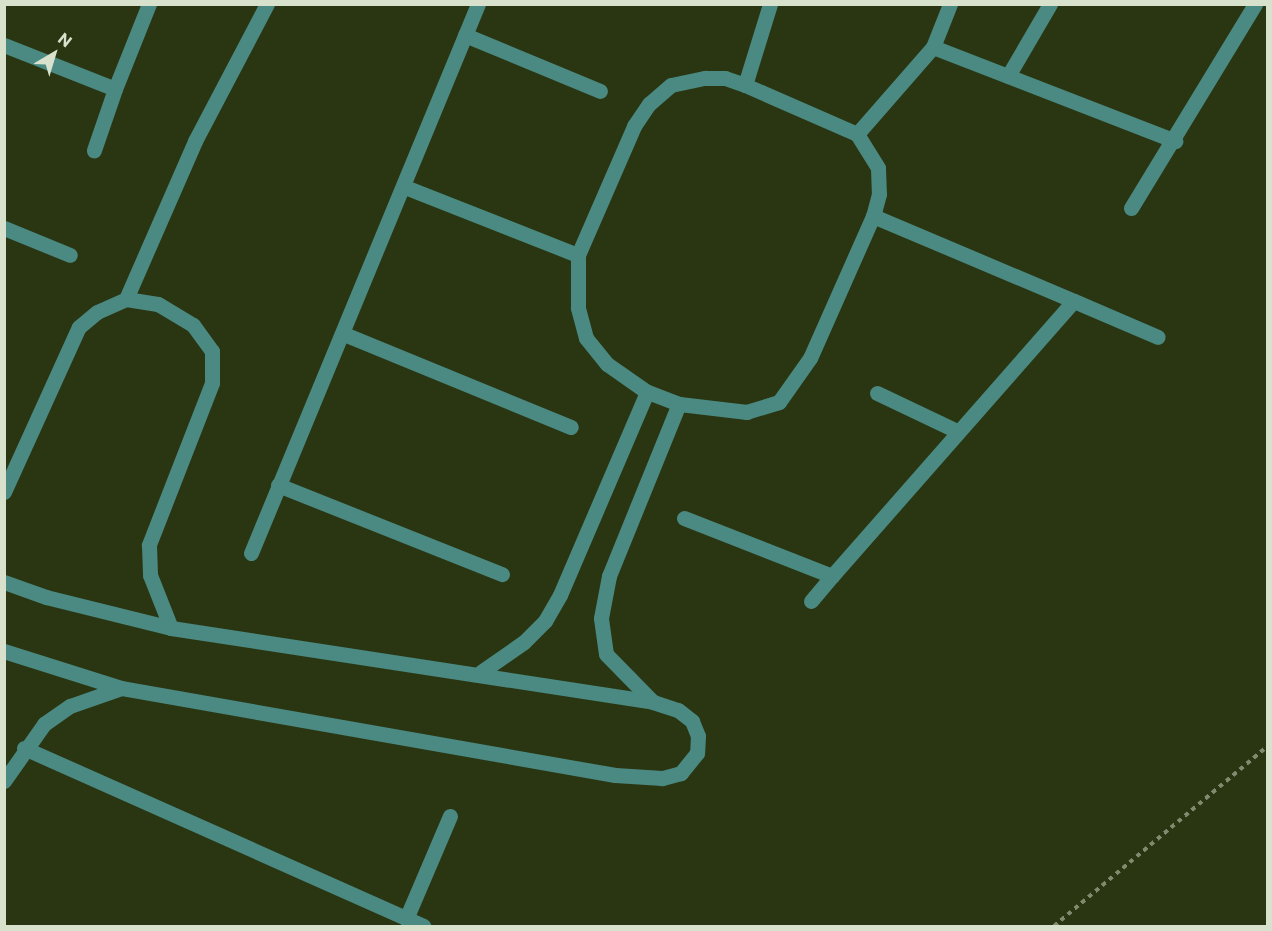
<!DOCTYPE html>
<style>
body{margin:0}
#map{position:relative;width:1272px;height:931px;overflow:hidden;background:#2a3612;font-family:Commissioner,sans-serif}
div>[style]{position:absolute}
.path>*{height:4px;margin-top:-2px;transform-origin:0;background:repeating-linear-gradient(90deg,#808a6e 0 4.5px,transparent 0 9px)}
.minor>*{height:15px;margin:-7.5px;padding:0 7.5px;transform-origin:7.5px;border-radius:7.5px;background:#4a8a82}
span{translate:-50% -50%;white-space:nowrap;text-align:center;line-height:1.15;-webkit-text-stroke:4.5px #2a3612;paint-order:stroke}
.frame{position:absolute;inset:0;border:6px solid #d8e1cc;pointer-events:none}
.north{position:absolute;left:24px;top:24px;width:60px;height:60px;-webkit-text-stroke:4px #2a3612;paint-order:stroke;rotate:38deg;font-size:16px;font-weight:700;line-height:24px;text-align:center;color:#d8e1cc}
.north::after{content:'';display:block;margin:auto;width:21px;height:27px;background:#d8e1cc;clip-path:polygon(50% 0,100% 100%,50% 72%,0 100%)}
</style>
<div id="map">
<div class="path">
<div style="left:1054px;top:926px;width:280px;rotate:-40.1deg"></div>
</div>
<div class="minor">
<div style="left:465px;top:35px;width:146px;rotate:22.5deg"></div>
<div style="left:4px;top:45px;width:119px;rotate:21.6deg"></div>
<div style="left:115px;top:89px;width:65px;rotate:109deg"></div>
<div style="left:933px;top:47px;width:260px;rotate:21.2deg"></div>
<div style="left:1008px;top:76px;width:83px;rotate:-59.7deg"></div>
<div style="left:705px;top:78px;width:20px"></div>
<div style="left:725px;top:78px;width:21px;rotate:19deg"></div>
<div style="left:745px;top:85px;width:122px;rotate:23.6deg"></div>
<div style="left:857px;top:134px;width:40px;rotate:58deg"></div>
<div style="left:878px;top:168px;width:26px;rotate:88deg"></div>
<div style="left:879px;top:194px;width:23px;rotate:105deg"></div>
<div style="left:873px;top:216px;width:155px;rotate:113.9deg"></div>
<div style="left:810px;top:358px;width:54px;rotate:125.2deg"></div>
<div style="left:779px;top:402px;width:34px;rotate:163deg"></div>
<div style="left:747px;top:412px;width:68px;rotate:-173.3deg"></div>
<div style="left:679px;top:404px;width:34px;rotate:-159deg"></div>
<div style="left:647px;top:392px;width:49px;rotate:-145deg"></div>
<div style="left:607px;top:364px;width:33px;rotate:-129deg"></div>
<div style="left:586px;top:338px;width:31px;rotate:-105deg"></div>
<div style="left:578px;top:308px;width:53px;rotate:-90deg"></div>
<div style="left:578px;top:255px;width:141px;rotate:-66.5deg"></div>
<div style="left:634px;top:126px;width:27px;rotate:-56deg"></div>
<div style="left:649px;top:104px;width:29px;rotate:-41deg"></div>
<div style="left:671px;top:85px;width:35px;rotate:-12deg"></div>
<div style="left:745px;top:85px;width:85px;rotate:-72.8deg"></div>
<div style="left:115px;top:89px;width:92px;rotate:-68.2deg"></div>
<div style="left:857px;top:134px;width:116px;rotate:-48.9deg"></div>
<div style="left:933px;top:47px;width:46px;rotate:-68.4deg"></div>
<div style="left:405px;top:187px;width:186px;rotate:21.5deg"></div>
<div style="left:1131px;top:208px;width:239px;rotate:-58.7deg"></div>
<div style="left:873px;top:216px;width:218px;rotate:22.9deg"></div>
<div style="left:4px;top:228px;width:71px;rotate:22.2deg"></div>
<div style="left:126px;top:299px;width:172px;rotate:-66.4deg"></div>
<div style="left:195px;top:141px;width:155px;rotate:-62.3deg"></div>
<div style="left:344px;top:334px;width:245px;rotate:22.3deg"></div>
<div style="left:877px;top:393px;width:89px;rotate:25.4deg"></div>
<div style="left:278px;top:485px;width:241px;rotate:21.7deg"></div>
<div style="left:4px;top:492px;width:181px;rotate:-65.6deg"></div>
<div style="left:79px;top:327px;width:23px;rotate:-40deg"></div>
<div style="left:97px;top:312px;width:32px;rotate:-24deg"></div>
<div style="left:126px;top:299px;width:32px;rotate:9deg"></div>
<div style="left:158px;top:304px;width:41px;rotate:31deg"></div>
<div style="left:193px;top:325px;width:32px;rotate:54deg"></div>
<div style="left:212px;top:351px;width:32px;rotate:90deg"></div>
<div style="left:212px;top:383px;width:174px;rotate:111.3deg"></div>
<div style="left:149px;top:545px;width:30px;rotate:88deg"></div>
<div style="left:150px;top:575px;width:57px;rotate:68.4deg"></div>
<div style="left:684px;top:518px;width:159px;rotate:21.4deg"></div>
<div style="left:832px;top:576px;width:366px;rotate:-48.7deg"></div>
<div style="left:1074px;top:301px;width:91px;rotate:23.2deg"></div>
<div style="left:251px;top:553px;width:594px;rotate:-67.54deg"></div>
<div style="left:4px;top:582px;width:45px;rotate:19.7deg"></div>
<div style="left:46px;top:597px;width:129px;rotate:13.9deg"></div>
<div style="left:171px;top:628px;width:488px;rotate:8.7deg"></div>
<div style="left:653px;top:702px;width:26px;rotate:18deg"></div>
<div style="left:678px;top:710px;width:18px;rotate:38deg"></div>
<div style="left:692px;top:721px;width:16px;rotate:68deg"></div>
<div style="left:698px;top:736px;width:17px;rotate:93deg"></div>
<div style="left:697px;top:753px;width:26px;rotate:129deg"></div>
<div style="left:681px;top:773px;width:20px;rotate:165deg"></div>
<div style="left:662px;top:778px;width:47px;rotate:-176.3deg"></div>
<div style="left:615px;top:775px;width:502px;rotate:-170.01deg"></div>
<div style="left:121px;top:688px;width:123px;rotate:-162.5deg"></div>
<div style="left:811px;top:601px;width:33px;rotate:-50deg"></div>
<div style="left:481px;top:672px;width:52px;rotate:-34.9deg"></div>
<div style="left:524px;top:642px;width:30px;rotate:-45deg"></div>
<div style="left:545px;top:621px;width:30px;rotate:-60deg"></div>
<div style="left:560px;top:595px;width:221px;rotate:-66.8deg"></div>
<div style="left:653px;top:702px;width:67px;rotate:-134.4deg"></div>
<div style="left:606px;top:654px;width:36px;rotate:-98deg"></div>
<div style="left:601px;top:618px;width:43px;rotate:-79.2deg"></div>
<div style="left:609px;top:576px;width:186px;rotate:-67.9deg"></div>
<div style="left:24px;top:748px;width:437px;rotate:24deg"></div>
<div style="left:4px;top:781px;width:70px;rotate:-54.9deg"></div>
<div style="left:44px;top:724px;width:32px;rotate:-35deg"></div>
<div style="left:70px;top:706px;width:54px;rotate:-19.4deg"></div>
<div style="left:406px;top:919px;width:112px;rotate:-66.9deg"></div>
</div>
<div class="frame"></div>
<div class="north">N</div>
</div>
